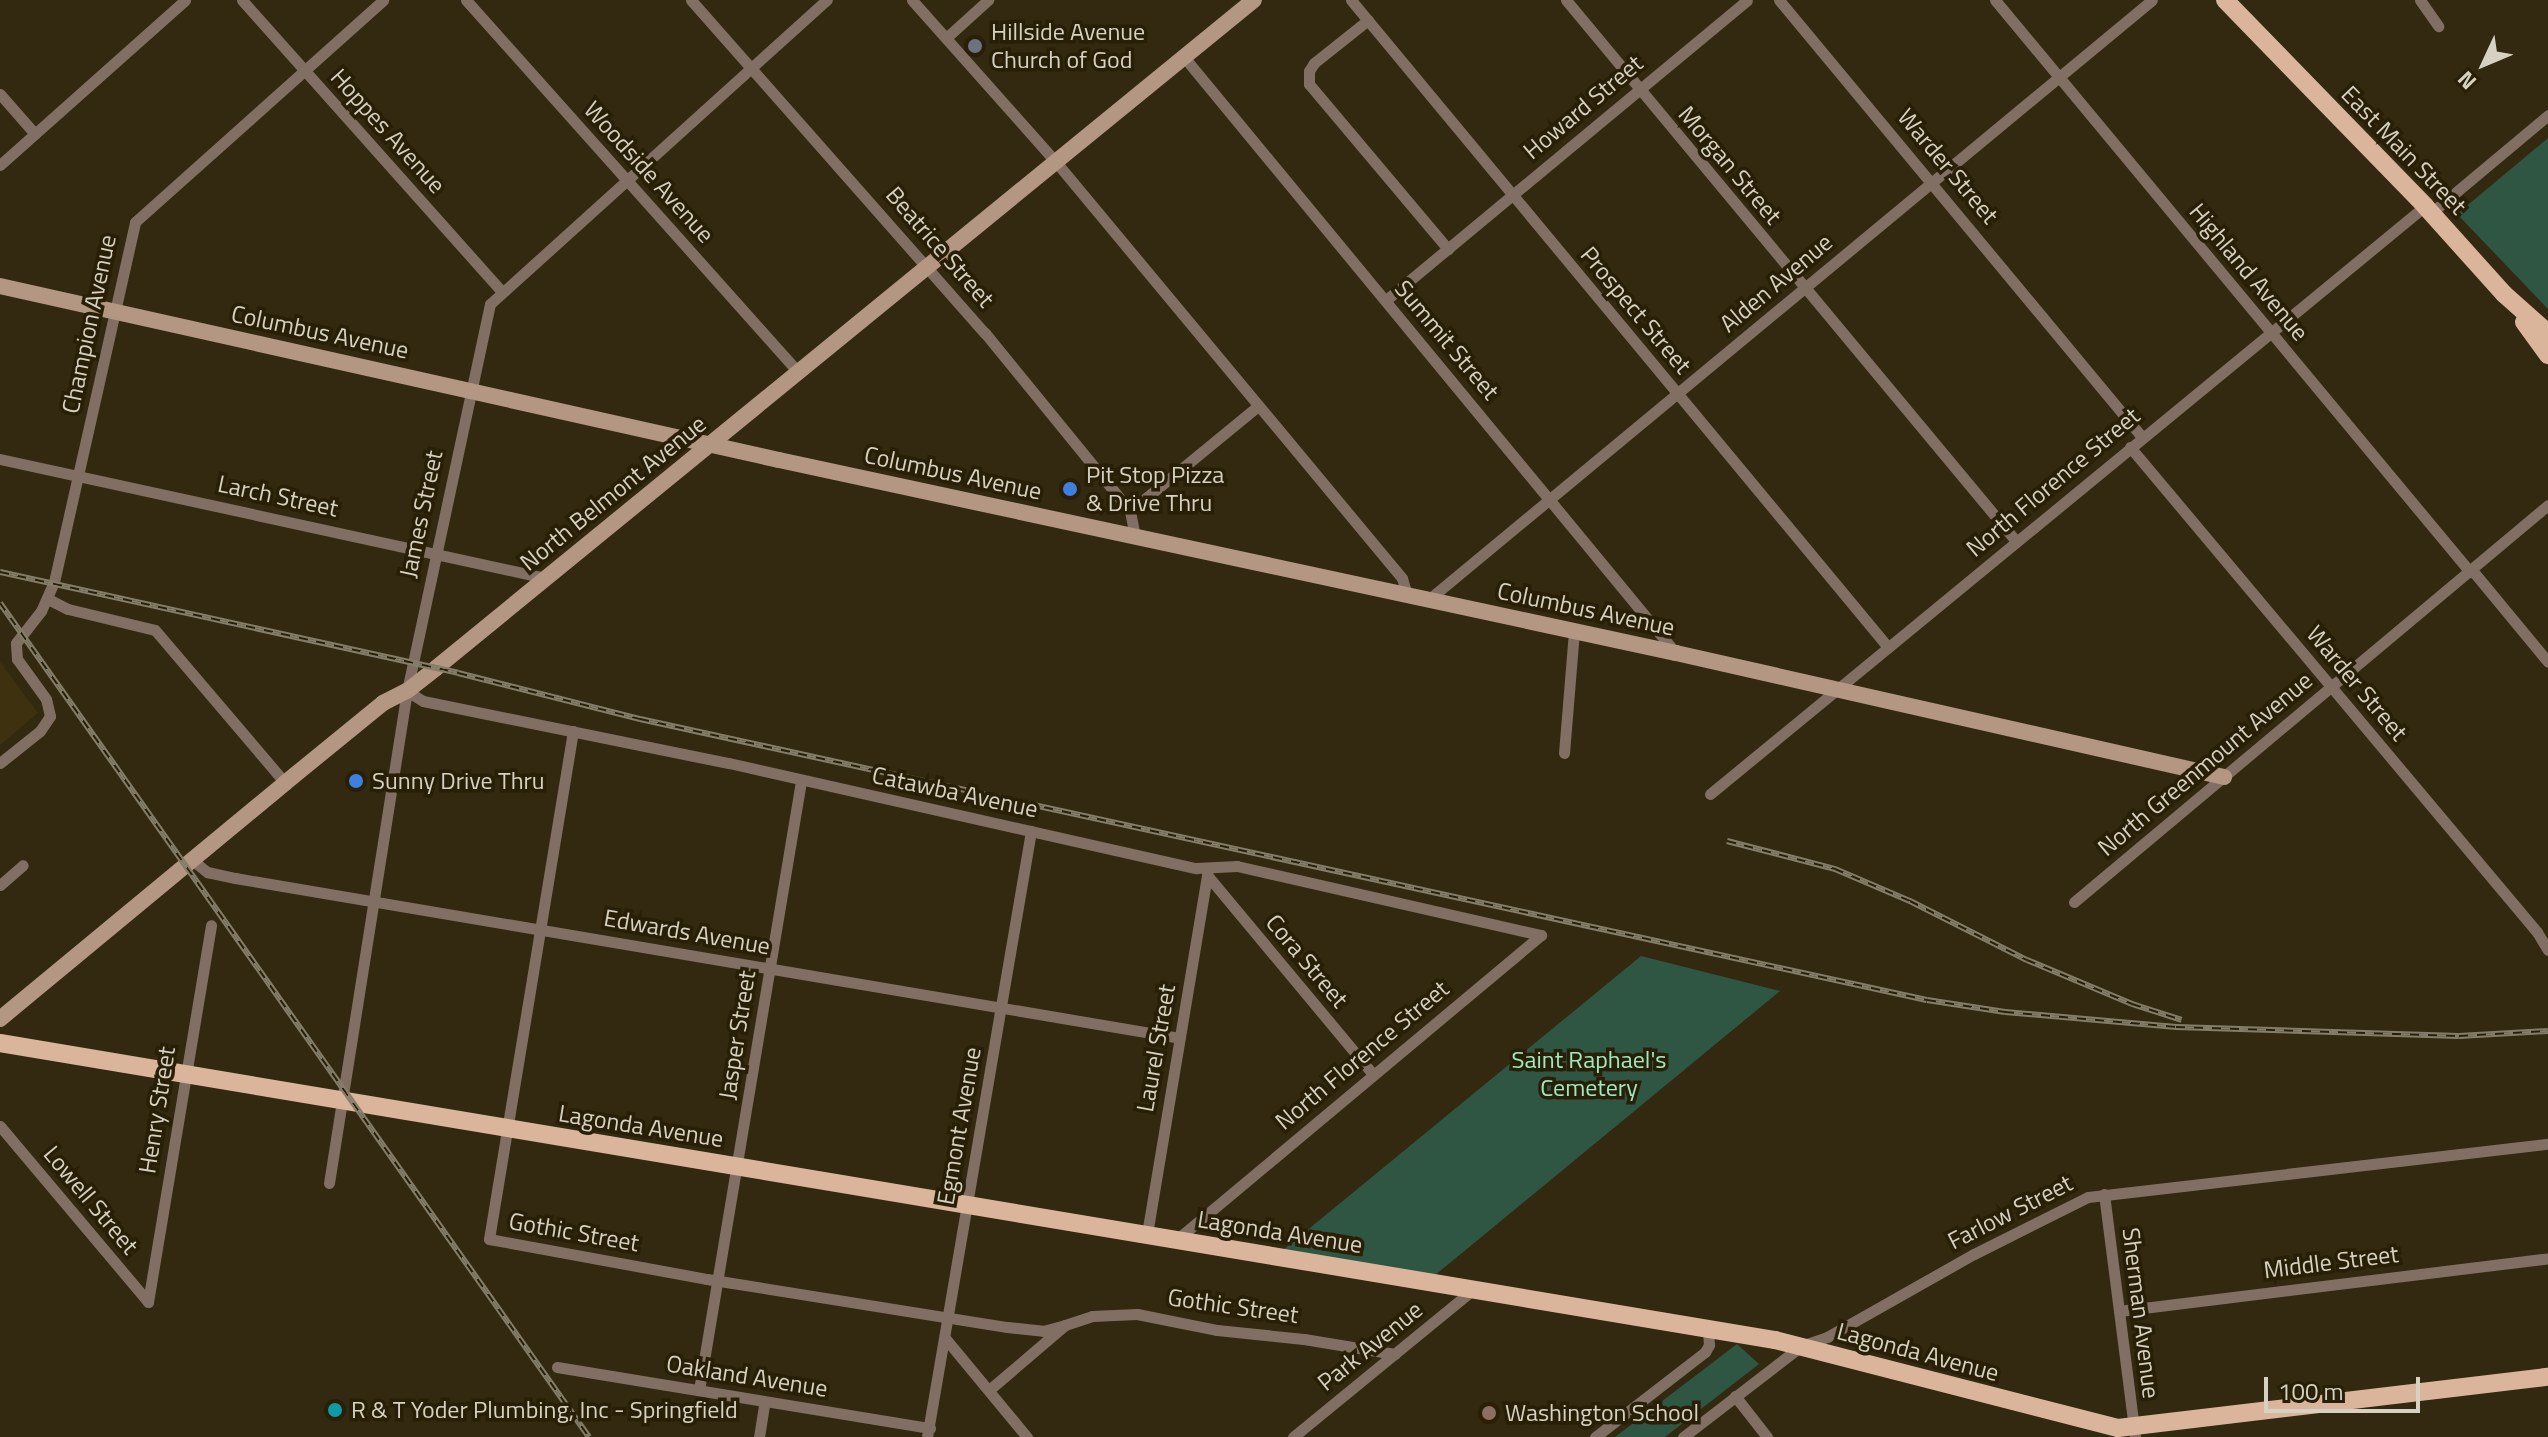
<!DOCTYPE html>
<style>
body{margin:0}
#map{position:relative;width:2548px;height:1437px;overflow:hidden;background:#322910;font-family:"Titillium Web",sans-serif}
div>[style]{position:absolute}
.built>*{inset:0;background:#3d310f}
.green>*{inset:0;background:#2f5543}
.street>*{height:11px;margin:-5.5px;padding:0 5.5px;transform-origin:5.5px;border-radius:5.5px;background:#816f63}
.secondary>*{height:16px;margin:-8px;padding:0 8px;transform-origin:8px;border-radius:8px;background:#b39783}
.primary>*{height:18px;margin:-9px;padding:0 9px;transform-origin:9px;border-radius:9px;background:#dab59c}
.rail>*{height:6px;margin-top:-3px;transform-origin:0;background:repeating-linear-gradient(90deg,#281f06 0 9px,#847d69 0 18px);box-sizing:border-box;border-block:2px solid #847d69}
.dots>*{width:22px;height:22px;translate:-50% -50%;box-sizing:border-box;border:4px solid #281f06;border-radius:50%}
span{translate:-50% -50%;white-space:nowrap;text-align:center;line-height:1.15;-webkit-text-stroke:7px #281f06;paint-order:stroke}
.poi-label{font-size:24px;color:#d6d1c2}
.left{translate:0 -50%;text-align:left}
.street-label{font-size:24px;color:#d6d1c2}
.park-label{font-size:24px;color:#9beac4}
.north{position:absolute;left:2444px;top:24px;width:80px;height:80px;-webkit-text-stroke:6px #281f06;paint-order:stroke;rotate:226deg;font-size:22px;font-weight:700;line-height:32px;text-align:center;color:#d6d1c2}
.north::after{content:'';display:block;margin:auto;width:28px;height:36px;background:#d6d1c2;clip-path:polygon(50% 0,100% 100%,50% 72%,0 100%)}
.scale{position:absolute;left:2264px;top:1377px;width:156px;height:36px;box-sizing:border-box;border:4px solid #d6d1c2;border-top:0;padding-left:10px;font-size:24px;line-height:28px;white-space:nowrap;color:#d6d1c2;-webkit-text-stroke:6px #281f06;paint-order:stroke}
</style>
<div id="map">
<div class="built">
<div style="clip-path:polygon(0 662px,38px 713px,0 745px)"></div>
</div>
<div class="green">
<div style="clip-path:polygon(2548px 138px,2548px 309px,2457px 214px)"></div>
<div style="clip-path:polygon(1641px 956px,1780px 991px,1428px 1281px,1277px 1255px)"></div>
<div style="clip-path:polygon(1737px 1344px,1759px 1364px,1665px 1437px,1615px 1437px)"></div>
</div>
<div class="street">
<div style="left:242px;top:0;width:390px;rotate:48.3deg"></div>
<div style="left:466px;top:0;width:500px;rotate:48.24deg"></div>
<div style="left:691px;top:0;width:444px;rotate:48.6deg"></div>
<div style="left:985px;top:333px;width:230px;rotate:50.8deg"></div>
<div style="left:1130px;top:511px;width:25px;rotate:79deg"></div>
<div style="left:912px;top:0;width:217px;rotate:48.4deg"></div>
<div style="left:1056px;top:162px;width:541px;rotate:50.25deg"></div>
<div style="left:1402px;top:578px;width:19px;rotate:74deg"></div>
<div style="left:1351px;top:0;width:841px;rotate:50.31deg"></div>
<div style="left:1566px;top:0;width:704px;rotate:50.25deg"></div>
<div style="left:1779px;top:0;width:568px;rotate:50.28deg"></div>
<div style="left:1995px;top:0;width:744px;rotate:50.29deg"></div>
<div style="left:2420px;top:0;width:32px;rotate:55deg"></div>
<div style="left:1368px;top:20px;width:69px;rotate:141.5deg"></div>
<div style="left:1314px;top:63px;width:9px;rotate:122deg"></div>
<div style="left:1309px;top:71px;width:13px;rotate:90deg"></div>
<div style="left:1309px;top:84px;width:216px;rotate:49.9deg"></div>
<div style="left:946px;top:38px;width:57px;rotate:-42.1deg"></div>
<div style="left:1184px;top:57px;width:771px;rotate:50.47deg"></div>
<div style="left:0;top:94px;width:53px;rotate:48.8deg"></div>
<div style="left:0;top:165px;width:248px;rotate:-41.7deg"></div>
<div style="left:2431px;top:213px;width:153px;rotate:-39.9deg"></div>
<div style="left:1386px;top:300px;width:469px;rotate:-39.7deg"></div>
<div style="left:2130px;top:447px;width:633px;rotate:50deg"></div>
<div style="left:2537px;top:932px;width:21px;rotate:59deg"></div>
<div style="left:0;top:459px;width:559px;rotate:12.3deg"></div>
<div style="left:1130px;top:511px;width:166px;rotate:-39.4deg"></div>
<div style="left:2472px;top:570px;width:119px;rotate:50.4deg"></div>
<div style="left:48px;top:599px;width:22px;rotate:27deg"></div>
<div style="left:68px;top:609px;width:89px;rotate:13.6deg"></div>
<div style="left:155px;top:630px;width:201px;rotate:49.6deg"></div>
<div style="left:1428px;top:600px;width:940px;rotate:-39.65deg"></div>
<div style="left:407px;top:691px;width:19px;rotate:32deg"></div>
<div style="left:423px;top:701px;width:312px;rotate:11.5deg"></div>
<div style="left:729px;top:763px;width:479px;rotate:12.7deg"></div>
<div style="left:1196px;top:868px;width:41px;rotate:-2.8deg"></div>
<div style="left:1237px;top:866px;width:312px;rotate:12.8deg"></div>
<div style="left:1541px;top:935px;width:474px;rotate:140.1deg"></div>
<div style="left:573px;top:731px;width:515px;rotate:99.39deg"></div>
<div style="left:489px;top:1239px;width:222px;rotate:10.4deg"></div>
<div style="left:707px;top:1279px;width:304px;rotate:9.1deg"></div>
<div style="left:1007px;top:1327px;width:36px;rotate:6deg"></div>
<div style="left:1043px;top:1331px;width:23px;rotate:-15deg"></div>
<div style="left:1564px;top:753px;width:122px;rotate:-85.3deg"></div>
<div style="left:0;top:763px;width:51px;rotate:-38.7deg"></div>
<div style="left:40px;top:731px;width:18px;rotate:-56deg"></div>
<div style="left:50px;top:716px;width:17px;rotate:-103deg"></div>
<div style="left:46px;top:699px;width:49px;rotate:-125.9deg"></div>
<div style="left:17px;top:659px;width:16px;rotate:-94deg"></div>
<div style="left:16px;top:643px;width:41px;rotate:-52deg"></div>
<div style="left:41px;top:611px;width:32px;rotate:-66deg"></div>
<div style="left:54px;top:582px;width:369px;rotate:-77.3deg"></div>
<div style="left:135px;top:222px;width:333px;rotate:-41.8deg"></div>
<div style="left:1710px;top:794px;width:926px;rotate:-39.43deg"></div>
<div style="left:191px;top:859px;width:21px;rotate:39deg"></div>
<div style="left:207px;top:872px;width:29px;rotate:12deg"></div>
<div style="left:235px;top:878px;width:958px;rotate:9.61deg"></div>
<div style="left:1207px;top:875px;width:259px;rotate:50.2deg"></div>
<div style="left:0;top:885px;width:30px;rotate:-41deg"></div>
<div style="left:2074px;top:902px;width:618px;rotate:-39.95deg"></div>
<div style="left:0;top:1126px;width:230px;rotate:49.9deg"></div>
<div style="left:329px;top:1183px;width:498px;rotate:-81deg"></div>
<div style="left:407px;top:691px;width:396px;rotate:-77.9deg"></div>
<div style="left:490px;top:304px;width:454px;rotate:-42.1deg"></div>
<div style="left:2104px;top:1194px;width:245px;rotate:82.7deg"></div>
<div style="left:1147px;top:1234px;width:370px;rotate:-80.5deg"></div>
<div style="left:148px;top:1302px;width:382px;rotate:-80.5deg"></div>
<div style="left:2119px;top:1311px;width:432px;rotate:-7deg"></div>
<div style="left:945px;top:1338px;width:129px;rotate:50.4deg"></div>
<div style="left:557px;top:1367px;width:378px;rotate:9.3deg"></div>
<div style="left:699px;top:1390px;width:617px;rotate:-80.49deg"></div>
<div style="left:989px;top:1390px;width:100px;rotate:-40.5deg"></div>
<div style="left:1065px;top:1325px;width:28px;rotate:-18deg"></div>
<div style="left:1092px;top:1316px;width:45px;rotate:-2.5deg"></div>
<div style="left:1137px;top:1314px;width:82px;rotate:11.3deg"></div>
<div style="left:1217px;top:1330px;width:87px;rotate:5.9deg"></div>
<div style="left:1304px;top:1339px;width:92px;rotate:9.4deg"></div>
<div style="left:1735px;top:1396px;width:52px;rotate:52deg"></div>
<div style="left:759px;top:1437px;width:36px;rotate:-81deg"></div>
<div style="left:927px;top:1437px;width:615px;rotate:-80.26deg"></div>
<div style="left:1293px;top:1437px;width:234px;rotate:-39.3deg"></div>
<div style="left:1595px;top:1437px;width:139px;rotate:-37.7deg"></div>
<div style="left:1705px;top:1352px;width:8px;rotate:-60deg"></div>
<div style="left:1709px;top:1345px;width:16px;rotate:-94deg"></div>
<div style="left:1683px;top:1437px;width:149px;rotate:-37.6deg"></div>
<div style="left:1801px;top:1346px;width:28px;rotate:-19deg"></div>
<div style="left:1827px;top:1337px;width:169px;rotate:-29.5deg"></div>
<div style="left:1974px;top:1254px;width:127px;rotate:-26.6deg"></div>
<div style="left:2088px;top:1197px;width:463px;rotate:-6.6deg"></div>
</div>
<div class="secondary">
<div style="left:0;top:286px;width:798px;rotate:12.59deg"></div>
<div style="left:779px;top:460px;width:918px;rotate:12.14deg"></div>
<div style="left:1676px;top:653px;width:562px;rotate:12.75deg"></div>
<div style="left:0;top:1019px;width:370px;rotate:-39.6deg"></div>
<div style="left:285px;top:783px;width:127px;rotate:-39.2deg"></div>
<div style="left:383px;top:703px;width:27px;rotate:-27deg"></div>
<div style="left:407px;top:691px;width:37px;rotate:-38deg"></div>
<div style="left:436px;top:668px;width:1056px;rotate:-39.24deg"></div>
</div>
<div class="primary">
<div style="left:2225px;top:0;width:287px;rotate:45.8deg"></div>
<div style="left:2425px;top:206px;width:118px;rotate:48.1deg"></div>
<div style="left:2504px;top:294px;width:59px;rotate:41.6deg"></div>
<div style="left:2524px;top:322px;width:41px;rotate:54deg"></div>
<div style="left:0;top:1043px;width:1800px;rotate:9.5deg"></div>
<div style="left:1775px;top:1340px;width:354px;rotate:14.4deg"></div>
<div style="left:2118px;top:1428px;width:433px;rotate:-6.8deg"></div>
</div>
<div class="rail">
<div style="left:0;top:572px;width:469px;rotate:12.4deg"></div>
<div style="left:458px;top:673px;width:188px;rotate:14.2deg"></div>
<div style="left:640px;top:719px;width:1317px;rotate:12.32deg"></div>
<div style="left:1927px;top:1000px;width:79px;rotate:8.7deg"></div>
<div style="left:2005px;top:1012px;width:172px;rotate:5deg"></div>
<div style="left:2176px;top:1027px;width:283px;rotate:1.8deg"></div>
<div style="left:2459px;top:1036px;width:89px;rotate:-3.2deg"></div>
<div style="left:0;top:603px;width:1021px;rotate:54.77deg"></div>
<div style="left:1727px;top:841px;width:112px;rotate:14.5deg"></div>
<div style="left:1835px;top:869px;width:82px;rotate:23.1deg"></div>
<div style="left:1910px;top:901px;width:131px;rotate:26.8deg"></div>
<div style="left:2027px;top:960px;width:114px;rotate:22.7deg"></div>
<div style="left:2132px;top:1004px;width:52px;rotate:17.7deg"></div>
</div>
<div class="dots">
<div style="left:975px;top:46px;background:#6b7280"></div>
<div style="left:1070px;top:489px;background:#3f7fe0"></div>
<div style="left:356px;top:781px;background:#3f7fe0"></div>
<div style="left:335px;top:1410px;background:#0f9aa8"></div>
<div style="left:1489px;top:1413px;background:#8d6e63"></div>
</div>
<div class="poi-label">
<span class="left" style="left:991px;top:46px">Hillside Avenue<br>Church of God</span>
<span class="left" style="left:1086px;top:489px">Pit Stop Pizza<br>&amp; Drive Thru</span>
<span class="left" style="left:372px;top:781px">Sunny Drive Thru</span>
<span class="left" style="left:351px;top:1410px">R &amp; T Yoder Plumbing, Inc - Springfield</span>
<span class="left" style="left:1505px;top:1413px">Washington School</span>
</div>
<div class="street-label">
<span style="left:1583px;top:107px;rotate:-40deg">Howard Street</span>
<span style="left:388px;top:131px;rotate:48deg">Hoppes Avenue</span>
<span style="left:2404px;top:150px;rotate:46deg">East Main Street</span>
<span style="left:1730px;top:165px;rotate:50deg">Morgan Street</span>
<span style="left:1948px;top:166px;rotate:50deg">Warder Street</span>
<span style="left:649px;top:172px;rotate:48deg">Woodside Avenue</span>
<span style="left:940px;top:247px;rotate:49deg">Beatrice Street</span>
<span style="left:2249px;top:272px;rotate:50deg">Highland Avenue</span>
<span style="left:1776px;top:283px;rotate:-40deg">Alden Avenue</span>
<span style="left:1636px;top:310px;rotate:50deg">Prospect Street</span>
<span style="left:89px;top:324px;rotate:-78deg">Champion Avenue</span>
<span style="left:320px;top:332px;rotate:12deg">Columbus Avenue</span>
<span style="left:1447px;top:340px;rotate:50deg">Summit Street</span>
<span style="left:953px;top:473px;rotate:12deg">Columbus Avenue</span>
<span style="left:2053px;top:482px;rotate:-40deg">North Florence Street</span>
<span style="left:613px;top:493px;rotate:-39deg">North Belmont Avenue</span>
<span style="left:278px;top:496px;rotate:12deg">Larch Street</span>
<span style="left:421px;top:514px;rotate:-78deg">James Street</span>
<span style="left:1586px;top:609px;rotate:12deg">Columbus Avenue</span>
<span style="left:2357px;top:683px;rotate:50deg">Warder Street</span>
<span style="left:2205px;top:764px;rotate:-40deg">North Greenmount Avenue</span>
<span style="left:955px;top:792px;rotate:12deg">Catawba Avenue</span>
<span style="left:687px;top:932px;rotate:10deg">Edwards Avenue</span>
<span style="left:1307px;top:961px;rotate:50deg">Cora Street</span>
<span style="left:737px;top:1035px;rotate:-81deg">Jasper Street</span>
<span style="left:1156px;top:1048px;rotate:-80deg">Laurel Street</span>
<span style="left:1362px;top:1055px;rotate:-40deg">North Florence Street</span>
<span style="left:157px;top:1110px;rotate:-81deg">Henry Street</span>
<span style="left:641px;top:1126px;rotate:9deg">Lagonda Avenue</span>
<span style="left:959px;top:1126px;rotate:-80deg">Egmont Avenue</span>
<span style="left:91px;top:1200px;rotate:50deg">Lowell Street</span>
<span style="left:2010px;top:1212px;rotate:-27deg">Farlow Street</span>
<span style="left:574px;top:1232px;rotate:10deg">Gothic Street</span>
<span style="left:1280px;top:1232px;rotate:9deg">Lagonda Avenue</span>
<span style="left:2331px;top:1262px;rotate:-7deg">Middle Street</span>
<span style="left:1233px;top:1306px;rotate:8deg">Gothic Street</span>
<span style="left:2141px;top:1313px;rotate:83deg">Sherman Avenue</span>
<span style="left:1370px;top:1346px;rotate:-39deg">Park Avenue</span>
<span style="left:1918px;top:1352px;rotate:15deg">Lagonda Avenue</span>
<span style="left:747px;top:1376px;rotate:9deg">Oakland Avenue</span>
</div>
<div class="park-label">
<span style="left:1589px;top:1074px">Saint Raphael's<br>Cemetery</span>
</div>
<div class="north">N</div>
<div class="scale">100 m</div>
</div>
